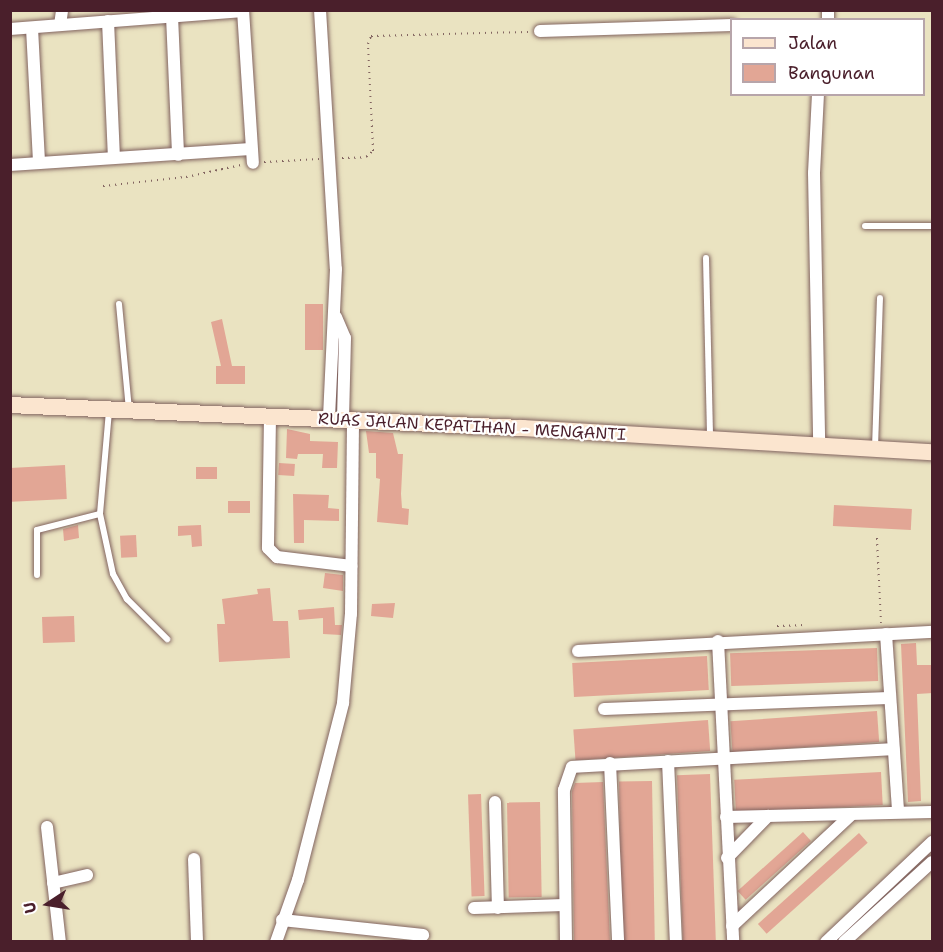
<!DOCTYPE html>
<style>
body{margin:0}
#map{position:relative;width:943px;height:952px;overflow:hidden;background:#eae3c1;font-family:"Shantell Sans",sans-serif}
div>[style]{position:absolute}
.building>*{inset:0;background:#e2a695;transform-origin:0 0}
.path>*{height:2px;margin-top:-1px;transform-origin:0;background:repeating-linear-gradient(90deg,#826460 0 1.5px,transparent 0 6px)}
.roads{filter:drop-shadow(0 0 2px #826460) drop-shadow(0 0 2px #826460)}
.lane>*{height:6px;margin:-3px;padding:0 3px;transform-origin:3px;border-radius:3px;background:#fff}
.street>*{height:12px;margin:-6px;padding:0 6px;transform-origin:6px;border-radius:6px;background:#fff}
.secondary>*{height:16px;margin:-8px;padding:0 8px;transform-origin:8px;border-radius:8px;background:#fbe5cf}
span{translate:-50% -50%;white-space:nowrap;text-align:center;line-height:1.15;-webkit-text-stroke:4.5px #fff;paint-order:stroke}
.street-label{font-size:16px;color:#4a1f2b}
.frame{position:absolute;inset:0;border:12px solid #4a1f2b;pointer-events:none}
.legend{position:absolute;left:730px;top:18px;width:195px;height:78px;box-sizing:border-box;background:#fff;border:2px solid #b7a5aa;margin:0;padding:8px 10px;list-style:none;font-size:18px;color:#4a1f2b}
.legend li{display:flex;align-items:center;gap:12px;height:30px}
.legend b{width:30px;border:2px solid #b7a5aa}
.north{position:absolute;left:18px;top:874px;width:60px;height:60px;-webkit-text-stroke:4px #fff;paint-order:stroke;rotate:258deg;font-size:16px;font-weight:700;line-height:24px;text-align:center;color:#4a1f2b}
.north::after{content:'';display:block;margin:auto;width:21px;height:27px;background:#4a1f2b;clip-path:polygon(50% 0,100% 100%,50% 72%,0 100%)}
</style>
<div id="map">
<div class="building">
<div style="left:305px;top:304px;width:18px;height:46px"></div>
<div style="clip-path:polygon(222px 319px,232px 366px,245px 366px,245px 384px,216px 384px,216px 366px,221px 366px,211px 322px)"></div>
<div style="clip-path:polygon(287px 429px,310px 434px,310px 441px,338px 442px,337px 468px,322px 468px,323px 454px,298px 454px,297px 459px,286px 458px)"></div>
<div style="clip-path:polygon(366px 431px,393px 433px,398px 454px,403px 454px,401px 494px,402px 508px,409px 509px,408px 525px,377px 522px,380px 479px,376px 478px,376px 453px,369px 453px)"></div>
<div style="left:279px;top:463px;width:16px;height:12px;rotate:4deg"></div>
<div style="left:65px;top:465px;width:34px;height:55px;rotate:87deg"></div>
<div style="left:196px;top:467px;width:21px;height:12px"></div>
<div style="clip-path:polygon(293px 494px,329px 495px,328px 508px,339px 509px,339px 521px,304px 520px,304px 543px,294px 543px)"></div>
<div style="left:228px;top:501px;width:22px;height:12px"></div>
<div style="left:834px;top:505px;width:78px;height:21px;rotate:3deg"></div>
<div style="clip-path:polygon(78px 525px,79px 538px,64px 541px,63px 529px)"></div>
<div style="clip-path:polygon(201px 525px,202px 546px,192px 547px,191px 535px,178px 536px,178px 526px)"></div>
<div style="left:136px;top:535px;width:22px;height:16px;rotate:87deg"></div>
<div style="clip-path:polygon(325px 573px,343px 575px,343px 591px,323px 588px)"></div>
<div style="clip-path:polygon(270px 588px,273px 621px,288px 621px,290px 658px,219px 662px,217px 624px,225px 624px,222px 599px,258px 594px,257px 589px)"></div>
<div style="clip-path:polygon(395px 603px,393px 618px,371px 616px,372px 604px)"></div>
<div style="clip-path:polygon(334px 607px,335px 625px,342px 625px,341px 635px,323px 634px,323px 618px,299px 620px,298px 610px)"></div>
<div style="left:74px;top:616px;width:26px;height:32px;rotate:88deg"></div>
<div style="clip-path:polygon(916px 643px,917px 665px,933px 665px,933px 693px,917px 694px,921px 801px,908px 802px,901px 644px)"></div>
<div style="left:877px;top:648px;width:33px;height:147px;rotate:88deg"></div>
<div style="left:707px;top:656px;width:34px;height:135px;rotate:87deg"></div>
<div style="left:877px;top:711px;width:31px;height:147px;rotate:86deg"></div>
<div style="left:708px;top:720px;width:31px;height:135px;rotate:86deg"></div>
<div style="left:881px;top:772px;width:33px;height:147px;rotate:87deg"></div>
<div style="left:710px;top:774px;width:168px;height:33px;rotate:88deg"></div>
<div style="left:652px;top:781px;width:161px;height:33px;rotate:89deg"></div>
<div style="clip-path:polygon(603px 782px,610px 942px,574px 942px,572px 791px,575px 783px)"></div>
<div style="left:481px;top:794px;width:102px;height:13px;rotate:88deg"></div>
<div style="left:540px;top:802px;width:95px;height:33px;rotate:89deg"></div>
<div style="left:803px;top:832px;width:12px;height:88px;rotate:48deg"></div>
<div style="left:859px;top:833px;width:13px;height:136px;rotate:48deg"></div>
</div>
<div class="path">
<div style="left:342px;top:158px;width:24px;rotate:-2deg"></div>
<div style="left:366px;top:157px;width:9px;rotate:-41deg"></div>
<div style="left:373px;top:151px;width:107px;rotate:-92.7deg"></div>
<div style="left:368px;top:44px;width:9px;rotate:-69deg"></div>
<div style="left:371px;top:36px;width:157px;rotate:-1.5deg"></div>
<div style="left:264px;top:162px;width:55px;rotate:-3.1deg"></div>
<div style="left:103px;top:186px;width:83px;rotate:-6.2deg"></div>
<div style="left:186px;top:177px;width:56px;rotate:-12.3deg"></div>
<div style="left:877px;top:538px;width:85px;rotate:87.3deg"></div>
<div style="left:777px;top:626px;width:27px;rotate:-2deg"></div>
</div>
<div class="roads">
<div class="lane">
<div style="left:865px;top:226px;width:67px"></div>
<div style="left:706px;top:258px;width:179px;rotate:88.7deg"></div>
<div style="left:119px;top:304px;width:105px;rotate:84.6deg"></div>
<div style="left:109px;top:411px;width:103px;rotate:95deg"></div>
<div style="left:100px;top:514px;width:61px;rotate:77.8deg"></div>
<div style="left:113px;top:574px;width:29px;rotate:61deg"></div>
<div style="left:127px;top:599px;width:57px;rotate:45deg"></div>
<div style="left:875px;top:448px;width:150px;rotate:-88.1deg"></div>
<div style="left:37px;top:575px;width:45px;rotate:-90deg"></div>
<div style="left:37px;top:530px;width:65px;rotate:-14.3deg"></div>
</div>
<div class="street">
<div style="left:243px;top:10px;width:153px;rotate:86.3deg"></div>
<div style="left:320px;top:10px;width:259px;rotate:86.5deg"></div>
<div style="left:336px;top:269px;width:150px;rotate:92.7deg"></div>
<div style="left:172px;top:16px;width:139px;rotate:87.5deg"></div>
<div style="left:828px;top:20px;width:10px;rotate:-90deg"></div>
<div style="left:108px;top:21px;width:136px;rotate:87.5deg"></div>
<div style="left:60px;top:25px;width:15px;rotate:-82deg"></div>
<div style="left:32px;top:28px;width:135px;rotate:87deg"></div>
<div style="left:10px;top:29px;width:234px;rotate:-4.4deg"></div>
<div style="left:540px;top:31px;width:192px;rotate:-1.8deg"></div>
<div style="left:818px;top:94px;width:79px;rotate:92.9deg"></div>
<div style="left:814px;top:173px;width:272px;rotate:88.9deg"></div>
<div style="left:10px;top:165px;width:241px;rotate:-3.8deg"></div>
<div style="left:336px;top:317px;width:23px;rotate:67deg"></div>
<div style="left:345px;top:338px;width:82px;rotate:91.4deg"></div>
<div style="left:270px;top:417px;width:131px;rotate:90.9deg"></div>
<div style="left:268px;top:548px;width:13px;rotate:45deg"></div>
<div style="left:277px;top:557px;width:75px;rotate:6.9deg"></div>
<div style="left:886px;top:634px;width:178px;rotate:86.1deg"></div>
<div style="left:718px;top:641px;width:301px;rotate:87.1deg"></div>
<div style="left:578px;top:651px;width:355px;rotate:-3.1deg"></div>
<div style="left:604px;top:709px;width:285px;rotate:-2.2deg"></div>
<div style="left:668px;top:761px;width:181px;rotate:87.5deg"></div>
<div style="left:610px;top:763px;width:179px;rotate:87.4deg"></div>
<div style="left:495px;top:802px;width:106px;rotate:88.4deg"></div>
<div style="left:726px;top:817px;width:206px;rotate:-1.4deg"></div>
<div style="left:47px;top:827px;width:116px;rotate:83.6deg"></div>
<div style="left:727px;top:858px;width:59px;rotate:-45.7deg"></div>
<div style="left:194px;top:859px;width:83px;rotate:87.9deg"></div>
<div style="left:53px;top:883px;width:35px;rotate:-13deg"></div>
<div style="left:474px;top:908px;width:90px;rotate:-1.9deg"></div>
<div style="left:282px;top:920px;width:142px;rotate:6.1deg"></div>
<div style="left:732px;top:926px;width:164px;rotate:-43deg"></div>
<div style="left:276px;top:942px;width:66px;rotate:-70.5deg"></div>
<div style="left:298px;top:880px;width:183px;rotate:-75.7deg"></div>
<div style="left:343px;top:703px;width:89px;rotate:-84.9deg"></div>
<div style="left:351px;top:614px;width:193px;rotate:-89.4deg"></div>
<div style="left:566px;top:942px;width:152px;rotate:-90.8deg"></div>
<div style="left:564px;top:790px;width:24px;rotate:-71deg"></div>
<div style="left:572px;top:767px;width:322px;rotate:-3.2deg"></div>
<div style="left:826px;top:942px;width:146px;rotate:-43.3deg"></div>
<div style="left:844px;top:942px;width:119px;rotate:-42.3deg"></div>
</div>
<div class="secondary">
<div style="left:10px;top:405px;width:513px;rotate:2.57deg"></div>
<div style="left:522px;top:428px;width:411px;rotate:3.4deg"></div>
</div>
</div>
<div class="street-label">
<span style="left:472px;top:427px;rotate:3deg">RUAS JALAN KEPATIHAN - MENGANTI</span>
</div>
<div class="frame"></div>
<ul class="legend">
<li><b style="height:8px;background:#fbe5cf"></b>Jalan</li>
<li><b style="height:16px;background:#e2a695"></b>Bangunan</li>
</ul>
<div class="north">U</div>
</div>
